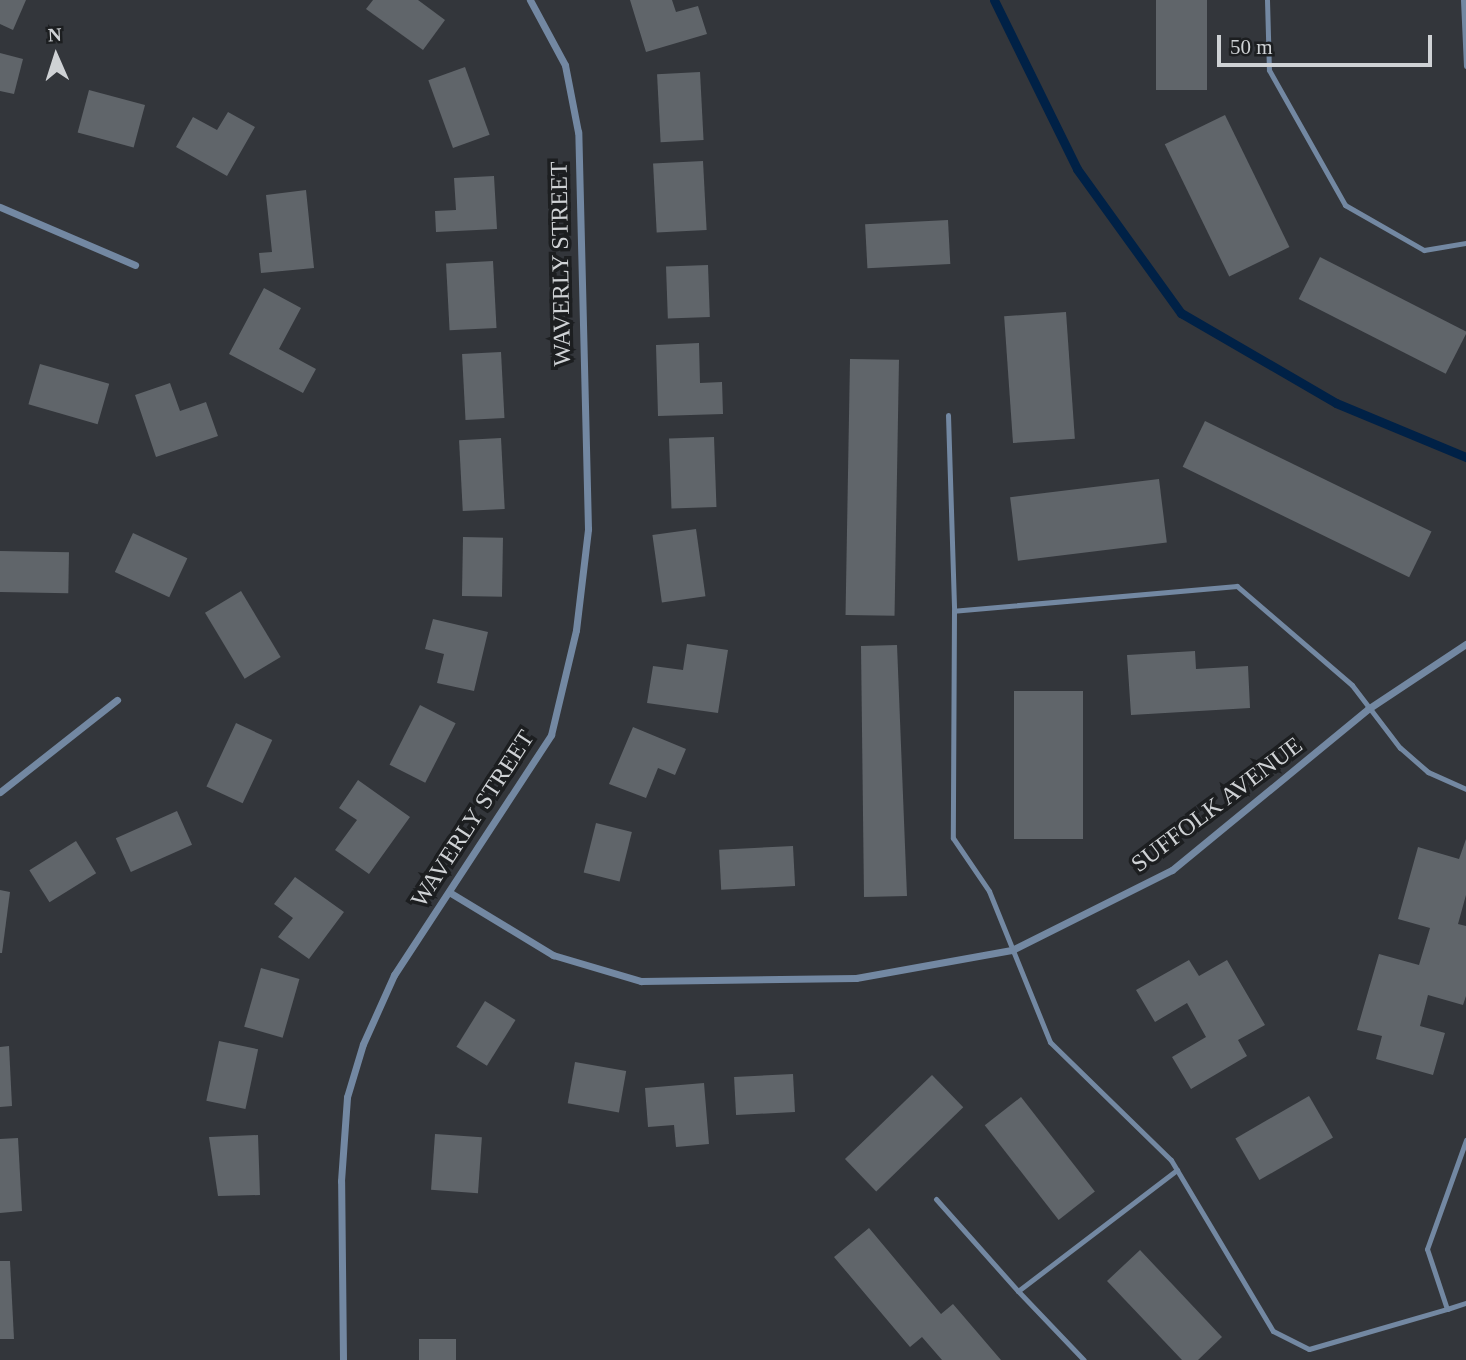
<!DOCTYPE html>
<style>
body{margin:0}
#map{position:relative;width:1466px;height:1360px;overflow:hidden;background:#33363b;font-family:"Times New Roman",serif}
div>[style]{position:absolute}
.stream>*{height:9px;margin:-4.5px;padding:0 4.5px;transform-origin:4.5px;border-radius:4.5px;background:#002146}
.building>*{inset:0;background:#60656a;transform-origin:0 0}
.service>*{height:5px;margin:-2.5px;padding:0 2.5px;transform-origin:2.5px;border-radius:2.5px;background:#7388a2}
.minor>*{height:7px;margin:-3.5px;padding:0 3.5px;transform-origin:3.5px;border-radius:3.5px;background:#7388a2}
span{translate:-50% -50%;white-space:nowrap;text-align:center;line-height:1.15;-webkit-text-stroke:7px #1c1e20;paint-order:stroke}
.street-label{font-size:24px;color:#cfd2d5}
.north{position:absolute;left:21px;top:21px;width:70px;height:70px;-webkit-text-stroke:5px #1c1e20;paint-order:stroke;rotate:357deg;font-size:19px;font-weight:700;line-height:28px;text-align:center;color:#cfd2d5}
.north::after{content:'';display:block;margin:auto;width:24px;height:32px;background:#cfd2d5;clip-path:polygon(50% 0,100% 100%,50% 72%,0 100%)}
.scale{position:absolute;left:1217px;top:35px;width:215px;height:32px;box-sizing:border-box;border:4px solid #cfd2d5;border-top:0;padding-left:9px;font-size:21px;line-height:24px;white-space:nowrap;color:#cfd2d5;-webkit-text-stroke:5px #1c1e20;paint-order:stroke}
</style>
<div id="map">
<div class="stream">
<div style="left:994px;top:0;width:188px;rotate:63.8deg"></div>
<div style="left:1077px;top:169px;width:178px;rotate:54.2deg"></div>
<div style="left:1181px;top:313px;width:179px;rotate:30.1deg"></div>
<div style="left:1336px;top:403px;width:141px;rotate:22.6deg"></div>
</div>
<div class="building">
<div style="clip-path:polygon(0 0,26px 0,13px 30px,0 24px)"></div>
<div style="clip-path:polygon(373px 0,418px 0,445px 20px,423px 50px,366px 9px)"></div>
<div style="clip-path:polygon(630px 0,672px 0,676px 12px,698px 6px,707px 34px,646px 52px)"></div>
<div style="left:1156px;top:0;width:51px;height:90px"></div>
<div style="clip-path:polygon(0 53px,23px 59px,14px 94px,0 91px)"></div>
<div style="left:465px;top:67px;width:72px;height:39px;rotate:70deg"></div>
<div style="left:700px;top:72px;width:68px;height:43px;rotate:87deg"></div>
<div style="left:89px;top:90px;width:58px;height:44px;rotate:15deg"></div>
<div style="clip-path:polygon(228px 112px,255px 127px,227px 176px,176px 147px,193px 117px,217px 130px)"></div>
<div style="left:1225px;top:115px;width:147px;height:67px;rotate:64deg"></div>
<div style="left:703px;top:161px;width:69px;height:50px;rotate:87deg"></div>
<div style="clip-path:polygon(494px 176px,497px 229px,436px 232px,435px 211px,456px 210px,454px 178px)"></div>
<div style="clip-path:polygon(306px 190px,314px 268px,261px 273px,259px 253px,272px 252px,266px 195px)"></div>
<div style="left:948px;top:220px;width:44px;height:83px;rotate:87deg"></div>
<div style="left:1320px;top:257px;width:165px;height:47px;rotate:27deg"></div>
<div style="left:493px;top:261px;width:67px;height:47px;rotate:87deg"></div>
<div style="left:708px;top:265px;width:52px;height:42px;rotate:88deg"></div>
<div style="clip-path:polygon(264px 288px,301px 308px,279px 349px,316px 369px,303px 393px,229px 354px)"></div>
<div style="left:1066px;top:312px;width:127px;height:62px;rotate:86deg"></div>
<div style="clip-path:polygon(699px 343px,700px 383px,722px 382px,723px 414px,658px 416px,656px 345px)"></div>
<div style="left:501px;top:352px;width:66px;height:39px;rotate:87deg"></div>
<div style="left:850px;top:359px;width:49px;height:256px;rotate:1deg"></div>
<div style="left:40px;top:364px;width:72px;height:42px;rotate:16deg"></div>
<div style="clip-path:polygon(170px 383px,180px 411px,206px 402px,218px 436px,156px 457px,135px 395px)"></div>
<div style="left:1205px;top:421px;width:252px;height:51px;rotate:26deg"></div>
<div style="left:714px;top:437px;width:70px;height:45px;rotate:88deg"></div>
<div style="left:501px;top:438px;width:71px;height:42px;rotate:87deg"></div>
<div style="left:1159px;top:479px;width:64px;height:150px;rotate:83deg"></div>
<div style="left:696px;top:529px;width:68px;height:44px;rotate:82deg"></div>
<div style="left:133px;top:533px;width:60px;height:43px;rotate:25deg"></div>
<div style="left:463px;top:537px;width:40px;height:59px;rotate:1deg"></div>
<div style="left:0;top:551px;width:69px;height:41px;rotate:1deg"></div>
<div style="left:241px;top:591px;width:77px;height:42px;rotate:59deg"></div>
<div style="clip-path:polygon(433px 619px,488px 632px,474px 691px,437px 683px,444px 654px,425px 649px)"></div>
<div style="clip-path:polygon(687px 644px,728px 650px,718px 713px,647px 703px,653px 666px,683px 670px)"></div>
<div style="clip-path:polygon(897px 645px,907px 896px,864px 897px,861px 646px)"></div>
<div style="clip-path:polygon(1195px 651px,1196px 669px,1248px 666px,1250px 708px,1131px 715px,1127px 655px)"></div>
<div style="left:1083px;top:691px;width:148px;height:69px;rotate:90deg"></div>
<div style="left:420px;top:705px;width:40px;height:67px;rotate:27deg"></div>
<div style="left:236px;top:723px;width:40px;height:70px;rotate:25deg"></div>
<div style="clip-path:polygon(633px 727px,686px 749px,675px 775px,658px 768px,646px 798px,609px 784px)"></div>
<div style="clip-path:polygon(358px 780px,410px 817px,369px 874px,335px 850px,357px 820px,339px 808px)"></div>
<div style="left:177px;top:811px;width:37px;height:67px;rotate:66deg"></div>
<div style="left:596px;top:823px;width:37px;height:51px;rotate:14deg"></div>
<div style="clip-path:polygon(1466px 839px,1466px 895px,1458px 924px,1466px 926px,1466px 996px,1463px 1005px,1428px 995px,1420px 1026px,1445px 1033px,1433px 1075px,1376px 1059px,1382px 1036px,1357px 1030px,1379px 954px,1419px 965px,1430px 928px,1398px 919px,1418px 847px,1459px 859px)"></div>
<div style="left:76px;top:841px;width:38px;height:55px;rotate:58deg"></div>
<div style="left:793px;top:846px;width:40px;height:74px;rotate:87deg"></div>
<div style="clip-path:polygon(295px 877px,344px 912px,309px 959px,278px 937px,293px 918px,274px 904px)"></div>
<div style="clip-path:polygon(0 890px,10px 892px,2px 953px,0 953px)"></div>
<div style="clip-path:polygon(1189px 960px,1199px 976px,1227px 960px,1265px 1025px,1238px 1040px,1247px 1056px,1191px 1089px,1172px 1057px,1206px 1037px,1187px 1003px,1155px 1022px,1136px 990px)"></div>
<div style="left:261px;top:968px;width:40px;height:61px;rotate:16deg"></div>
<div style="left:485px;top:1001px;width:36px;height:54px;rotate:32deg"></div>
<div style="left:219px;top:1041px;width:40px;height:61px;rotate:12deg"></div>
<div style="clip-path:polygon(9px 1046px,12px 1106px,0 1107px,0 1047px)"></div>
<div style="left:575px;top:1062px;width:52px;height:42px;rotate:10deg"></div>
<div style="left:793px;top:1074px;width:38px;height:59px;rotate:87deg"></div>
<div style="left:932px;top:1075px;width:45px;height:121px;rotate:46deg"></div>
<div style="clip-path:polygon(704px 1083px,709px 1144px,676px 1147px,674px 1125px,648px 1127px,645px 1088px)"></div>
<div style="left:1309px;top:1096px;width:48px;height:85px;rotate:60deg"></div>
<div style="left:1021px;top:1097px;width:120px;height:46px;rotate:52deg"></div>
<div style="left:435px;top:1134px;width:47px;height:56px;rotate:4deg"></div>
<div style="clip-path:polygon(258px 1135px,260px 1195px,218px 1196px,209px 1137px)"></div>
<div style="clip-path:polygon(18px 1138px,22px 1211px,0 1213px,0 1139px)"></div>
<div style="clip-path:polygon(869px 1228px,941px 1314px,953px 1304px,1001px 1360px,942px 1360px,922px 1337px,910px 1347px,834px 1257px)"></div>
<div style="clip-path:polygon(1140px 1250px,1222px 1337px,1198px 1360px,1182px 1360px,1107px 1281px)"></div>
<div style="clip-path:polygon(0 1261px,10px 1261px,14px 1339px,0 1339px)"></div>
<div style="left:419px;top:1339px;width:37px;height:21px"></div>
</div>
<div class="service">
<div style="left:1267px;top:0;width:70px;rotate:88.4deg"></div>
<div style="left:1269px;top:70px;width:155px;rotate:60.6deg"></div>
<div style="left:1345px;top:205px;width:91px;rotate:29.7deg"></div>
<div style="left:1424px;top:250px;width:43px;rotate:-9.5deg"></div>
<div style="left:1463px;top:0;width:66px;rotate:87.4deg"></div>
<div style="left:948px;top:415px;width:196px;rotate:88.2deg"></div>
<div style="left:1466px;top:789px;width:42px;rotate:-155.9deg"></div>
<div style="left:1428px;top:772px;width:37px;rotate:-139deg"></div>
<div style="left:1400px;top:748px;width:79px;rotate:-127.3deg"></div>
<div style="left:1352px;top:685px;width:152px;rotate:-139.3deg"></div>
<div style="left:1237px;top:586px;width:284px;rotate:175deg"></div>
<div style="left:954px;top:611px;width:227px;rotate:90.3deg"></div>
<div style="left:953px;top:838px;width:64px;rotate:55.8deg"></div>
<div style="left:989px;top:891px;width:163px;rotate:68deg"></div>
<div style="left:1050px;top:1042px;width:169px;rotate:44.3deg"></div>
<div style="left:1171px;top:1160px;width:199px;rotate:59.2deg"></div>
<div style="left:1273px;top:1331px;width:40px;rotate:26.6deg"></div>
<div style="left:1309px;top:1349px;width:144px;rotate:-16.2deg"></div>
<div style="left:1447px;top:1309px;width:63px;rotate:-108.4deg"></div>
<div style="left:1427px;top:1249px;width:116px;rotate:-70.3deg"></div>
<div style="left:936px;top:1199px;width:123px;rotate:48.3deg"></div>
<div style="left:1018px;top:1291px;width:200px;rotate:-37.3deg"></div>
<div style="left:1018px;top:1291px;width:95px;rotate:46.3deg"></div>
<div style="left:1447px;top:1309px;width:20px;rotate:-18deg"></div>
</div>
<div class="minor">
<div style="left:0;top:207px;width:147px;rotate:23.2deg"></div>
<div style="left:0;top:792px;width:149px;rotate:-38.2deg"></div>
<div style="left:449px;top:892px;width:122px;rotate:31.2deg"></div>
<div style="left:553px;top:955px;width:92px;rotate:16.5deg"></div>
<div style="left:641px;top:981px;width:215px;rotate:-0.8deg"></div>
<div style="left:856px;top:978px;width:158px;rotate:-10.2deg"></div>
<div style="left:1012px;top:950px;width:179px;rotate:-26.6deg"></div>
<div style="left:1172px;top:870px;width:254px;rotate:-39.4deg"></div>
<div style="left:1368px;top:709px;width:118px;rotate:-33.6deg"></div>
<div style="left:343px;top:1360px;width:179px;rotate:-90.6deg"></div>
<div style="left:341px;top:1181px;width:84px;rotate:-85.9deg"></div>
<div style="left:347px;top:1097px;width:55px;rotate:-73.2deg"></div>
<div style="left:363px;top:1044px;width:76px;rotate:-65.8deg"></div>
<div style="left:394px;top:975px;width:287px;rotate:-56.8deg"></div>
<div style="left:551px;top:735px;width:108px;rotate:-76.6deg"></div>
<div style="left:576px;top:630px;width:102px;rotate:-83.2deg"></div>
<div style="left:588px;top:529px;width:397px;rotate:-91.4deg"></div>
<div style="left:578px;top:132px;width:68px;rotate:-101deg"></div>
<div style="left:565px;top:65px;width:74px;rotate:-118.3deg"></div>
</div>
<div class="street-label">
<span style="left:561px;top:264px;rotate:-91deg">WAVERLY STREET</span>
<span style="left:1217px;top:805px;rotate:-37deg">SUFFOLK AVENUE</span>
<span style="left:473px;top:819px;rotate:-57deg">WAVERLY STREET</span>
</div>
<div class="north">N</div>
<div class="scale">50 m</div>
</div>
